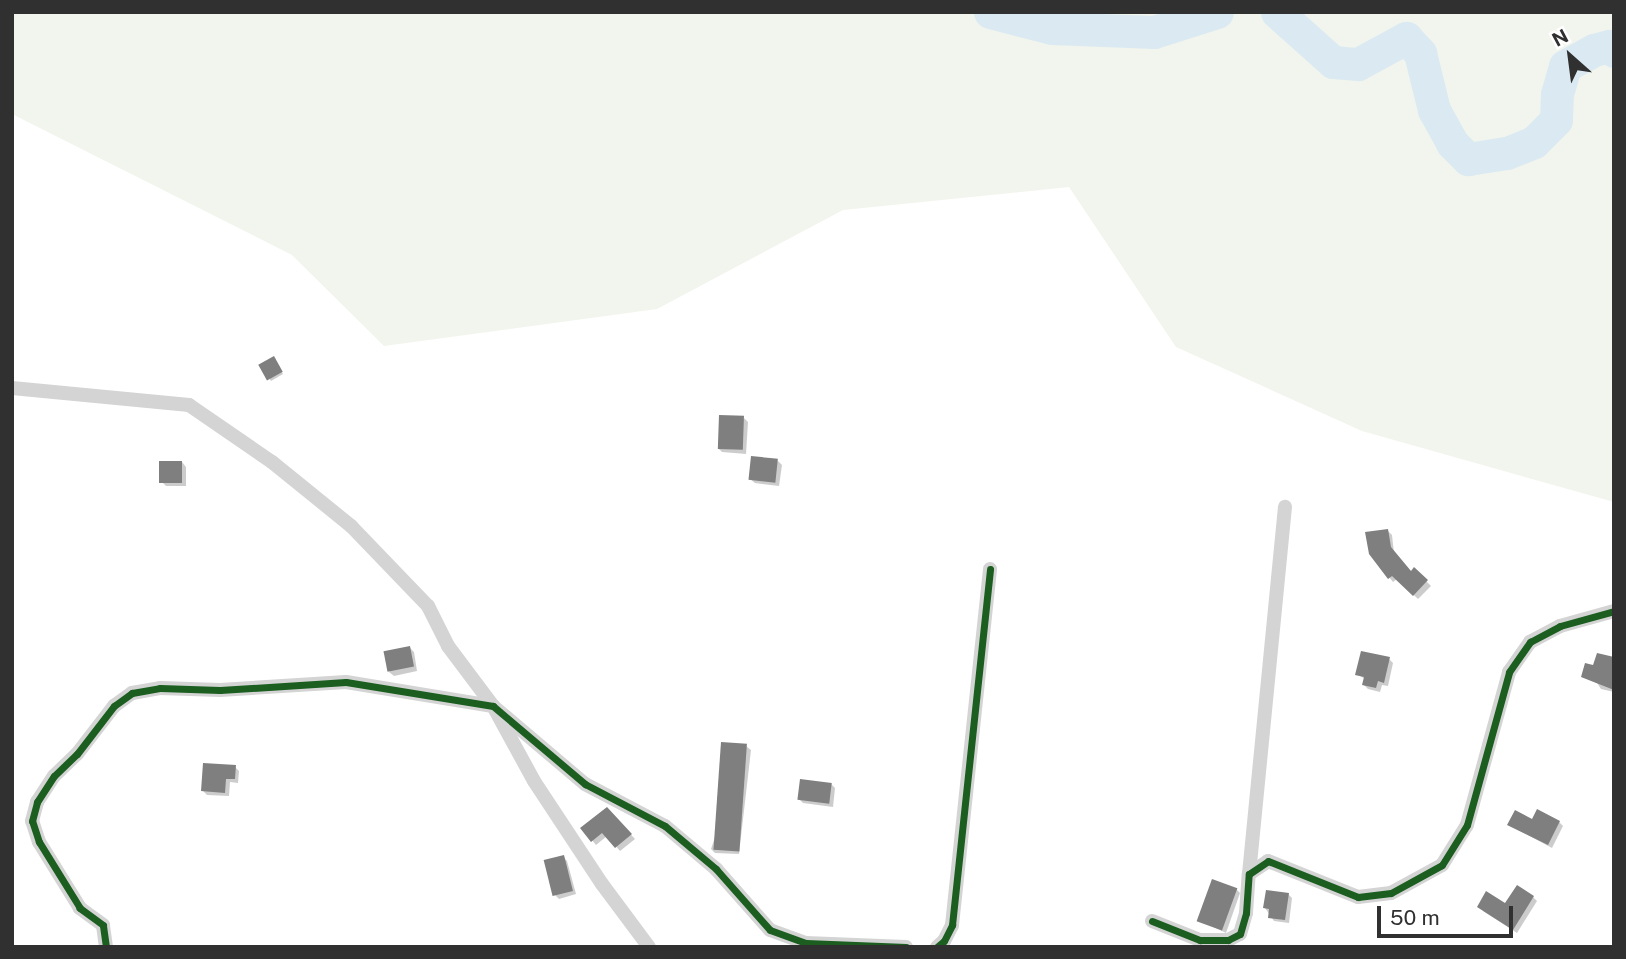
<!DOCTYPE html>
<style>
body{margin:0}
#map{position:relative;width:1626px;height:959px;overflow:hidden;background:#fff;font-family:"Public Sans",sans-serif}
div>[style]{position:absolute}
.green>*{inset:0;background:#f2f5ed}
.shadow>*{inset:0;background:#0003}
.river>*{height:33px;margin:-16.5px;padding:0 16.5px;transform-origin:16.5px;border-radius:16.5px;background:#dbeaf2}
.building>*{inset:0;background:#7f7f7f;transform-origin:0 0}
.minor>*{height:14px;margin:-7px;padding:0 7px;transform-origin:7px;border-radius:7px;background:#d4d4d4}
.cycleway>*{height:7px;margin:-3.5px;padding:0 3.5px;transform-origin:3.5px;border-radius:3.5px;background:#1b5e20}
span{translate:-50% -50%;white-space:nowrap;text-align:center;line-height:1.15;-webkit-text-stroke:7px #fff;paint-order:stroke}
.frame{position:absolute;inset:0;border:14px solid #303030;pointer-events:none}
.north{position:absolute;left:1535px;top:21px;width:70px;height:70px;-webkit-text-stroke:5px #fff;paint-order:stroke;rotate:332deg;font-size:19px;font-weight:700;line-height:28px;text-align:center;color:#303030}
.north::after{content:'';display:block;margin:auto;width:24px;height:32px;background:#303030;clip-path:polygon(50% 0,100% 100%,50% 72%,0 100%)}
.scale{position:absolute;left:1377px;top:906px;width:136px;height:32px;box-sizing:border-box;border:4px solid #303030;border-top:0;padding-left:9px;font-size:21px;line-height:24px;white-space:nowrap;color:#303030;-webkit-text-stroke:5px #fff;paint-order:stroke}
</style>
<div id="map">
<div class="green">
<div style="clip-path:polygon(12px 12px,1614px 12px,1614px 502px,1362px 431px,1176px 347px,1069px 187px,843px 210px,657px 309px,384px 346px,292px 255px,12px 114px)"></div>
</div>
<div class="shadow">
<div style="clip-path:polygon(275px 359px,283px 374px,271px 381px,261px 365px)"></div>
<div style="clip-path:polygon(744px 418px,748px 422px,746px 454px,722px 452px,718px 448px)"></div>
<div style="clip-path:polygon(778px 461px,782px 465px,779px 486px,755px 483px,750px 479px)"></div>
<div style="clip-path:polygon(182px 462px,186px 467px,186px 486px,166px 486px,162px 482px)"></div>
<div style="clip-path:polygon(1388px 531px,1392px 535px,1394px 553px,1411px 573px,1415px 570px,1431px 586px,1418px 599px,1397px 579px,1393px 582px,1370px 554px)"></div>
<div style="clip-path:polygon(410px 648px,414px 652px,417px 671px,394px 676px,389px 672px)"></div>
<div style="clip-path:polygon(1389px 659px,1393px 663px,1388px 686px,1382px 685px,1380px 692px,1368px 689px,1364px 685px,1365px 679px,1357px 674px)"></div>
<div style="clip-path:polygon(1614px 659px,1614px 692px,1601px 689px,1597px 683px,1583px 677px)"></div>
<div style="clip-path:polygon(746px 746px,751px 750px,739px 854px,715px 853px,711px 849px)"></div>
<div style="clip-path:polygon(235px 767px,239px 771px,238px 783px,230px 782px,229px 796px,207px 795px,203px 791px)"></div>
<div style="clip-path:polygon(831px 784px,835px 788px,833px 807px,803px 803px,799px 799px)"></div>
<div style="clip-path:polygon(607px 809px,635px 839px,620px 851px,607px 836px,596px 845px,583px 829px)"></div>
<div style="clip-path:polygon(1533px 821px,1559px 822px,1563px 826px,1552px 848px,1509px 825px)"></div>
<div style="clip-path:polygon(563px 857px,567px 861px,576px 894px,559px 899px,555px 895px)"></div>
<div style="clip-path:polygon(1236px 889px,1240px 893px,1226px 933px,1199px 920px)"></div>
<div style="clip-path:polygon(1288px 894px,1292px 898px,1289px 923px,1274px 921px,1265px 908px)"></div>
<div style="clip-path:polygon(1533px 897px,1537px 901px,1517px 933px,1483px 911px)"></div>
</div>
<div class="river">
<div style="left:990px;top:12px;width:64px;rotate:14.5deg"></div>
<div style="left:1052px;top:28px;width:102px;rotate:2.2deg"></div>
<div style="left:1154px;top:32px;width:66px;rotate:-17.6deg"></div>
<div style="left:1277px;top:12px;width:75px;rotate:41.8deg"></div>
<div style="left:1333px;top:62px;width:25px;rotate:5deg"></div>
<div style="left:1358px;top:64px;width:55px;rotate:-28.4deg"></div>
<div style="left:1406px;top:38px;width:21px;rotate:47deg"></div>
<div style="left:1420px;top:53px;width:59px;rotate:76.2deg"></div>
<div style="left:1434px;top:110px;width:38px;rotate:61deg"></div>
<div style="left:1452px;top:143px;width:23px;rotate:45deg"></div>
<div style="left:1468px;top:159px;width:39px;rotate:-9deg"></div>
<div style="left:1507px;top:153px;width:29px;rotate:-22deg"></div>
<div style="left:1534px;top:142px;width:31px;rotate:-45deg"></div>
<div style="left:1556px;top:120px;width:26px;rotate:-88deg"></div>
<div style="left:1557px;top:94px;width:29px;rotate:-74deg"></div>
<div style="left:1565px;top:66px;width:33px;rotate:-29deg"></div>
<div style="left:1594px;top:50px;width:16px;rotate:-15deg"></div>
<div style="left:1609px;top:46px;width:7px;rotate:45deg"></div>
</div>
<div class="building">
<div style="left:274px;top:356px;width:18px;height:18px;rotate:61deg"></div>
<div style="left:719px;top:415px;width:25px;height:34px;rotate:2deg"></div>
<div style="left:751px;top:456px;width:27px;height:24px;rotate:6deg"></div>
<div style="left:159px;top:461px;width:23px;height:22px"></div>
<div style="clip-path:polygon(1388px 529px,1391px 547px,1411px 571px,1414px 567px,1428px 580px,1413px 596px,1392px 576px,1388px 579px,1369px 554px,1365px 532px)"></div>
<div style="left:410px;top:646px;width:21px;height:27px;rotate:79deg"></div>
<div style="clip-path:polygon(1361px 651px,1390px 657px,1384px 683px,1378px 681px,1376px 688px,1362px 685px,1364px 677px,1355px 675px)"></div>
<div style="clip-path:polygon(1597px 653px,1614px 657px,1614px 690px,1581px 677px,1585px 663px,1593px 665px)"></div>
<div style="left:721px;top:742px;width:26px;height:108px;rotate:4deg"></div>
<div style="clip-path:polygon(203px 763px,236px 765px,235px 779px,226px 779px,225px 793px,201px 791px)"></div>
<div style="left:800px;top:779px;width:32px;height:21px;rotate:7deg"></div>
<div style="clip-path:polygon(607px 807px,632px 834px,615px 848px,602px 833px,591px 842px,580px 828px)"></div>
<div style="clip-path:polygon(1537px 809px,1560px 821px,1548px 845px,1507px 825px,1515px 810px,1532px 819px)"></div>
<div style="left:564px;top:855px;width:37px;height:21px;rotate:76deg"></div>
<div style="left:1212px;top:879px;width:27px;height:45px;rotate:20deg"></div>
<div style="clip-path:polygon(1517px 885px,1534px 896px,1513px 930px,1477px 907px,1486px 891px,1505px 903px)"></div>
<div style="clip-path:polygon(1266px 890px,1289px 893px,1285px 920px,1268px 918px,1269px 909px,1263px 908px)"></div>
</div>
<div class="minor">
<div style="left:12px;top:388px;width:178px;rotate:5.5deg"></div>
<div style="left:189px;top:405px;width:101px;rotate:34.5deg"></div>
<div style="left:272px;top:462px;width:102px;rotate:39deg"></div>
<div style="left:351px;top:526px;width:111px;rotate:46.1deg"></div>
<div style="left:428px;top:606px;width:45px;rotate:63.4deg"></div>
<div style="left:448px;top:646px;width:75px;rotate:53.1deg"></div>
<div style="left:493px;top:706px;width:85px;rotate:61.3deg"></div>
<div style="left:534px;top:781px;width:123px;rotate:56.6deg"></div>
<div style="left:602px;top:884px;width:79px;rotate:53.3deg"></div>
<div style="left:1249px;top:874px;width:369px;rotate:-84.4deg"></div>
<div style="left:1152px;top:921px;width:52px;rotate:21.6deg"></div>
<div style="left:1200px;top:940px;width:28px"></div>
<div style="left:1228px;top:940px;width:13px;rotate:-27deg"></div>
<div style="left:1240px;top:934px;width:22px;rotate:-74deg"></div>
<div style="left:1246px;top:913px;width:39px;rotate:-86deg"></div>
<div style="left:1249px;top:874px;width:23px;rotate:-34deg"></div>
<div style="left:1268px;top:861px;width:97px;rotate:21.8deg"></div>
<div style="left:1358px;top:897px;width:33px;rotate:-7deg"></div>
<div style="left:1391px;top:893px;width:58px;rotate:-28.8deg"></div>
<div style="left:1442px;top:865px;width:47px;rotate:-58deg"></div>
<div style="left:1467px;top:825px;width:159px;rotate:-74.6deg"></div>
<div style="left:1509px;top:672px;width:37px;rotate:-55deg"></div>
<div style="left:1530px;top:642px;width:34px;rotate:-28deg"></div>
<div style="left:1560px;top:626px;width:56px;rotate:-15.5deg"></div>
<div style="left:106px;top:947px;width:22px;rotate:-98deg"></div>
<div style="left:103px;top:925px;width:29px;rotate:-144deg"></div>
<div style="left:80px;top:908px;width:78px;rotate:-121.8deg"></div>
<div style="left:39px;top:842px;width:22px;rotate:-108deg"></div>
<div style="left:32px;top:821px;width:20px;rotate:-75deg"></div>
<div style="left:37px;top:802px;width:31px;rotate:-57deg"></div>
<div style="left:54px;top:776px;width:32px;rotate:-44deg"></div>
<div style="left:77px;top:754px;width:61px;rotate:-52.4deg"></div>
<div style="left:114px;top:706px;width:22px;rotate:-36deg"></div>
<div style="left:132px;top:693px;width:28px;rotate:-10deg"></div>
<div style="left:160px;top:688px;width:60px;rotate:1.9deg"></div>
<div style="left:220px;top:690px;width:126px;rotate:-3.6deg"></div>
<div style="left:346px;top:682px;width:149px;rotate:9.3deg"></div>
<div style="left:493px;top:706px;width:121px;rotate:40.3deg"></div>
<div style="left:585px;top:784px;width:90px;rotate:27.7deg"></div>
<div style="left:665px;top:826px;width:67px;rotate:40.1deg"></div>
<div style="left:716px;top:869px;width:81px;rotate:48.5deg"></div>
<div style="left:770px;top:930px;width:38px;rotate:20deg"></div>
<div style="left:806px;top:943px;width:100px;rotate:2.3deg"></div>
<div style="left:937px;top:947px;width:9px;rotate:-41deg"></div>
<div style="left:944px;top:941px;width:18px;rotate:-63deg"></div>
<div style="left:952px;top:925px;width:358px;rotate:-83.9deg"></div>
</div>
<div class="cycleway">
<div style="left:1152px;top:921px;width:52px;rotate:21.6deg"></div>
<div style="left:1200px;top:940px;width:28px"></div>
<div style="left:1228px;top:940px;width:13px;rotate:-27deg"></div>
<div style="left:1240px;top:934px;width:22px;rotate:-74deg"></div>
<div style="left:1246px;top:913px;width:39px;rotate:-86deg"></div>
<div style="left:1249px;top:874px;width:23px;rotate:-34deg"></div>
<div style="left:1268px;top:861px;width:97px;rotate:21.8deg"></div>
<div style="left:1358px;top:897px;width:33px;rotate:-7deg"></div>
<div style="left:1391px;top:893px;width:58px;rotate:-28.8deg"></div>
<div style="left:1442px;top:865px;width:47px;rotate:-58deg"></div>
<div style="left:1467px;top:825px;width:159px;rotate:-74.6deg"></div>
<div style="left:1509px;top:672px;width:37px;rotate:-55deg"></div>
<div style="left:1530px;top:642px;width:34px;rotate:-28deg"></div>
<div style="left:1560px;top:626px;width:56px;rotate:-15.5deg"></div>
<div style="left:106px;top:947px;width:22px;rotate:-98deg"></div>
<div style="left:103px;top:925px;width:29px;rotate:-144deg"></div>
<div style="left:80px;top:908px;width:78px;rotate:-121.8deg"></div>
<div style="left:39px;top:842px;width:22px;rotate:-108deg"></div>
<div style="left:32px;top:821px;width:20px;rotate:-75deg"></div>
<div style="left:37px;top:802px;width:31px;rotate:-57deg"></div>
<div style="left:54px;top:776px;width:32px;rotate:-44deg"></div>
<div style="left:77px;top:754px;width:61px;rotate:-52.4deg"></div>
<div style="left:114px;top:706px;width:22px;rotate:-36deg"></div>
<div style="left:132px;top:693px;width:28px;rotate:-10deg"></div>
<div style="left:160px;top:688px;width:60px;rotate:1.9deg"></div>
<div style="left:220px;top:690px;width:126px;rotate:-3.6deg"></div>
<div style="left:346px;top:682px;width:149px;rotate:9.3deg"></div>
<div style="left:493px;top:706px;width:121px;rotate:40.3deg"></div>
<div style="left:585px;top:784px;width:90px;rotate:27.7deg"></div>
<div style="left:665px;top:826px;width:67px;rotate:40.1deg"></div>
<div style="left:716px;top:869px;width:81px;rotate:48.5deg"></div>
<div style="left:770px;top:930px;width:38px;rotate:20deg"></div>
<div style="left:806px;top:943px;width:100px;rotate:2.3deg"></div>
<div style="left:937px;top:947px;width:9px;rotate:-41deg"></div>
<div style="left:944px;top:941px;width:18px;rotate:-63deg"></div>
<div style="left:952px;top:925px;width:358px;rotate:-83.9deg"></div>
</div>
<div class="frame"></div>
<div class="north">N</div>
<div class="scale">50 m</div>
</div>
